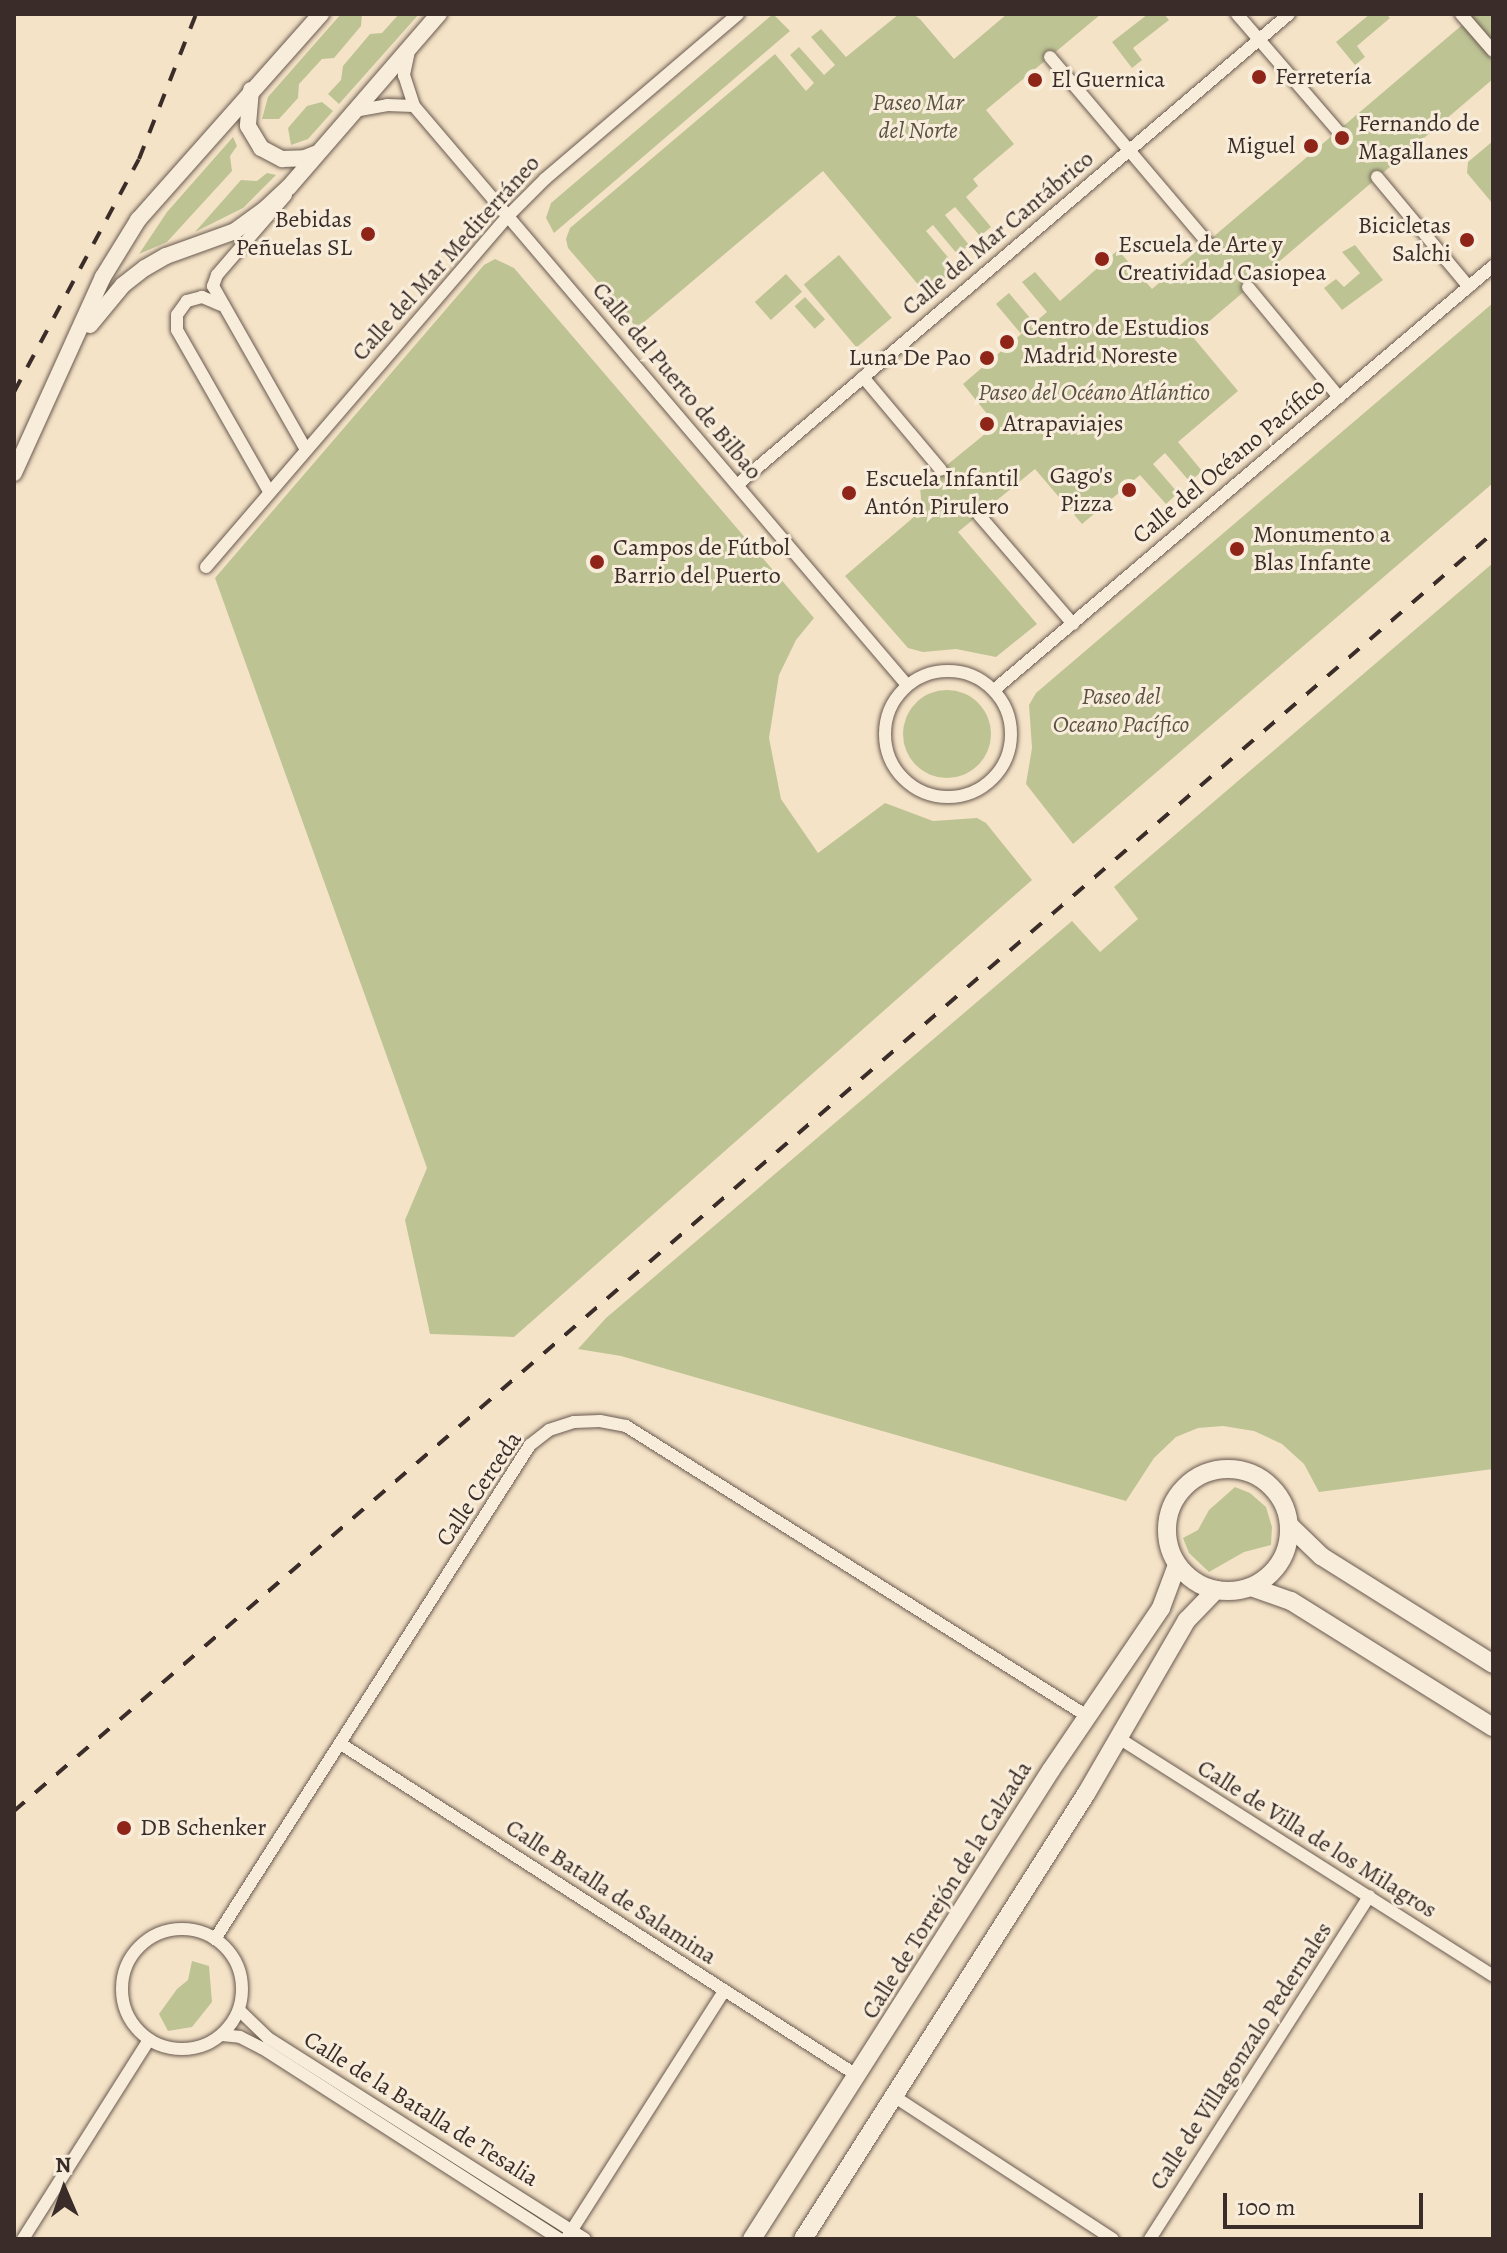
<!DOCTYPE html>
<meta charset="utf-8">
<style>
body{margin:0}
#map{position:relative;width:1507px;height:2253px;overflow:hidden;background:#f5e3c7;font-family:Alegreya,serif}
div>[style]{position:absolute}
.green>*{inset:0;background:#bec394;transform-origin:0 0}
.round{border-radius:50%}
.roads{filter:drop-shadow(0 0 2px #695a50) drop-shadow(0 0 2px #695a50)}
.minor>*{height:12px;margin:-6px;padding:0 6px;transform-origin:6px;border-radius:6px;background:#f8eddb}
.minor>.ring{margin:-6px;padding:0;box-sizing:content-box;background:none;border:12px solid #f8eddb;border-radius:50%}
.tertiary>*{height:16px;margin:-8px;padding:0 8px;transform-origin:8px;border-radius:8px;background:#f8eddb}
.secondary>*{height:18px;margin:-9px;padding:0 9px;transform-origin:9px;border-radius:9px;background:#f8eddb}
.secondary>.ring{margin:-9px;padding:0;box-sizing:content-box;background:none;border:18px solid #f8eddb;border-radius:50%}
.rail>*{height:4px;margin-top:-2px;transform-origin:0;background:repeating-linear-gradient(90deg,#3a2d29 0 14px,transparent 0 28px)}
.dots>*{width:22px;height:22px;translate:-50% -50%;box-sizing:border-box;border:4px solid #f8eddb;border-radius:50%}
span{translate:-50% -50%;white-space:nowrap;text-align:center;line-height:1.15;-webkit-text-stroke:6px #f8eddb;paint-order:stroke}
.poi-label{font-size:24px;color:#3a2d29}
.left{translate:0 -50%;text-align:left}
.right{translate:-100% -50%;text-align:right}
.park-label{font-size:24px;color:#5b5244;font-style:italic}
.street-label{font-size:24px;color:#3a2d29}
.frame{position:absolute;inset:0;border:16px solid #3a2d29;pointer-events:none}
.north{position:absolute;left:24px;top:2149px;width:80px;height:80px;-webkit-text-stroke:6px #f8eddb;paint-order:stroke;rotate:358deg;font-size:22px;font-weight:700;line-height:32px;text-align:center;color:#3a2d29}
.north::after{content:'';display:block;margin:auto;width:28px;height:36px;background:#3a2d29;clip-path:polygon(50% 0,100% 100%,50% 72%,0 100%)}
.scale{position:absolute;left:1223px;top:2193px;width:200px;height:36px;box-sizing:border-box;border:4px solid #3a2d29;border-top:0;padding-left:10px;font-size:24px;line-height:28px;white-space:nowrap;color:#3a2d29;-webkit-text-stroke:6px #f8eddb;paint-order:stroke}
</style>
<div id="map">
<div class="green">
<div style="clip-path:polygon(341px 14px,362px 14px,361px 26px,334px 58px,322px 59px,299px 84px,298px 98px,279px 119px,262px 119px,268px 97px)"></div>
<div style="clip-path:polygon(399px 14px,419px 14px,339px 104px,328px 94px,341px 80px,343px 66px,370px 34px,382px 33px)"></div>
<div style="clip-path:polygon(773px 14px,790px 31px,554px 233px,546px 218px,551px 203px)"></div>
<div style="clip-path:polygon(899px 14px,913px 14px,920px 19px,954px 59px,1007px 14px,1101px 14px,986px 110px,1014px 144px,973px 179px,978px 186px,966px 197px,991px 227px,980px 236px,955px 207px,945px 215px,969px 245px,958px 255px,933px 225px,926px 231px,957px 268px,926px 294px,823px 171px,637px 328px,568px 248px,566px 239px,570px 228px,775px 54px,806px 91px,814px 83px,790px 55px,799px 47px,824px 75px,835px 65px,811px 37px,821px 29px,846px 57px)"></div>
<div style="clip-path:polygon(1148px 14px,1164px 14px,1169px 20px,1133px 48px,1142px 60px,1132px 68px,1112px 42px)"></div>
<div style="clip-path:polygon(1370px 14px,1386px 14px,1390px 18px,1357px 46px,1365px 57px,1355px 65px,1336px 42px)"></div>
<div style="clip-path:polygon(1475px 14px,1493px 14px,1493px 79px,1192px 336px,1238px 391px,1178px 442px,1202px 471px,1190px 482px,1165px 453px,1153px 464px,1178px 493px,1166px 504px,1140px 475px,1082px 524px,1035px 469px,958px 532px,1037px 624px,996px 657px,956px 649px,923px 652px,908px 648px,845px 576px,922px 510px,920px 487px,996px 425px,963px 384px,1047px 312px,1022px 282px,1035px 272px,1060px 301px,1118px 250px,1152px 289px)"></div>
<div style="clip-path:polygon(322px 102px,333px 111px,308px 139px,291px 145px,288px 128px,307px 106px)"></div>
<div style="clip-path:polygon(233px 137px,237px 146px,230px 156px,232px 171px,167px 242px,139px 254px,167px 212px)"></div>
<div style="clip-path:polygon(1493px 141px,1493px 204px,1467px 173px,1468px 162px)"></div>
<div style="clip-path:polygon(267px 173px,276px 175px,243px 208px,195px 232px,241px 180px,257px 181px)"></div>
<div style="clip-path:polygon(1355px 245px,1383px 280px,1342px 310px,1324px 288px,1336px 279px,1344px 287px,1360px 273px,1342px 252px)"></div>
<div style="left:839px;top:255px;width:82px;height:46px;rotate:50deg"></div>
<div style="clip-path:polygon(495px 259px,514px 268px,814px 618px,796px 640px,779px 675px,769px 738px,781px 799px,818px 853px,885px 803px,933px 821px,977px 818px,986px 823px,1032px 880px,514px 1337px,430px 1334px,405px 1220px,427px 1168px,215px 578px,484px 265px)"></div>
<div style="left:786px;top:274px;width:24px;height:42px;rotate:48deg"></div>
<div style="left:1009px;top:293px;width:38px;height:17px;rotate:50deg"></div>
<div style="left:805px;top:297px;width:30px;height:14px;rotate:48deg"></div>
<div style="clip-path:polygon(1493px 303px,1493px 483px,1073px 844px,1026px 784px,1032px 748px,1029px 705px,1036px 693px)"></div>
<div style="clip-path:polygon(1493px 563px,1493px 1469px,1319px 1492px,1304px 1464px,1282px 1444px,1254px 1431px,1223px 1426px,1198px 1428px,1176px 1437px,1154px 1458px,1126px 1501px,621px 1356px,578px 1349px,606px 1318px,1072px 921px,1100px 952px,1138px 919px,1114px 887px)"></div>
<div class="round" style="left:903px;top:690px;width:88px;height:88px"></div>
<div style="clip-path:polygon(1235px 1487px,1250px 1493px,1266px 1507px,1272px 1527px,1271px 1545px,1244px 1552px,1209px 1572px,1189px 1553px,1183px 1538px,1198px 1530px,1209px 1510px)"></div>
<div style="clip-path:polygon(192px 1961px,209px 1966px,212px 2002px,192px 2027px,168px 2031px,159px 2014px,177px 1989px,188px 1980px)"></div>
</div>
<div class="roads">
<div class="minor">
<div style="left:1237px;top:14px;width:155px;rotate:49.2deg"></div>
<div style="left:1461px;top:14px;width:49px;rotate:49.1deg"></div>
<div style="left:409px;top:51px;width:25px;rotate:102deg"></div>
<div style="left:404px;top:75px;width:33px;rotate:72deg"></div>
<div style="left:414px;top:106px;width:760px;rotate:49.59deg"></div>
<div style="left:1050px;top:57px;width:243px;rotate:49.7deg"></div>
<div style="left:354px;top:111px;width:34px;rotate:-10deg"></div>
<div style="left:387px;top:105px;width:27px;rotate:2deg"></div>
<div style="left:1377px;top:177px;width:143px;rotate:50.1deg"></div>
<div style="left:286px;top:195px;width:106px;rotate:130.8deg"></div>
<div style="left:217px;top:275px;width:12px;rotate:110deg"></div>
<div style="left:213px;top:286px;width:186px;rotate:60.4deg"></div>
<div style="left:1248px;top:287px;width:143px;rotate:50.4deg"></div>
<div style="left:221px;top:305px;width:21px;rotate:-157deg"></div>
<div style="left:202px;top:297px;width:16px;rotate:165deg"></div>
<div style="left:187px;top:301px;width:17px;rotate:126deg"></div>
<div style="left:177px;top:315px;width:15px;rotate:90deg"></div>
<div style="left:177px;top:330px;width:185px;rotate:60.3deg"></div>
<div style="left:863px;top:377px;width:121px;rotate:50deg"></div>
<div style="left:737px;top:485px;width:726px;rotate:-40.47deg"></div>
<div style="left:979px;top:515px;width:144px;rotate:49.2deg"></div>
<div style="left:206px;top:567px;width:463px;rotate:-49.3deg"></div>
<div style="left:508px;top:216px;width:52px;rotate:-45deg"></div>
<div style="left:545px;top:179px;width:254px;rotate:-40.5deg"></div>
<div class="ring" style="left:885px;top:671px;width:114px;height:114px"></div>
<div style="left:994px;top:690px;width:655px;rotate:-40.35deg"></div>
<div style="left:1117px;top:1737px;width:446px;rotate:32.4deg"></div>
<div style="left:341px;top:1744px;width:614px;rotate:32.71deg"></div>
<div class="ring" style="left:122px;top:1929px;width:108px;height:108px"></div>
<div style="left:215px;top:1939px;width:586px;rotate:-57.48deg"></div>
<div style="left:530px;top:1445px;width:24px;rotate:-38deg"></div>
<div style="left:549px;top:1430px;width:26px;rotate:-18deg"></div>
<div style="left:574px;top:1422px;width:26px;rotate:-2deg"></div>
<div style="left:600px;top:1421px;width:26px;rotate:11deg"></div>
<div style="left:626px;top:1426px;width:545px;rotate:32.17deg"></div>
<div style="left:239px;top:2010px;width:40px;rotate:44deg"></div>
<div style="left:268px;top:2038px;width:375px;rotate:32.4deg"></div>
<div style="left:222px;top:2035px;width:18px;rotate:6deg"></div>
<div style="left:240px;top:2037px;width:25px;rotate:27deg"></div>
<div style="left:262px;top:2048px;width:354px;rotate:32.7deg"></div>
<div style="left:895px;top:2097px;width:260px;rotate:33.1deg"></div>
<div style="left:568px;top:2236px;width:290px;rotate:-57.5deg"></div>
<div style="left:23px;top:2239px;width:236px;rotate:-57.7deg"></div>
<div style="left:1150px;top:2239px;width:407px;rotate:-57.4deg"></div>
</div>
<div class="tertiary">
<div style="left:251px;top:90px;width:36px;rotate:95deg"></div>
<div style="left:248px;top:126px;width:26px;rotate:59deg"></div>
<div style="left:261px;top:148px;width:24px;rotate:28deg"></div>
<div style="left:282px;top:159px;width:23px;rotate:-2deg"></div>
<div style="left:305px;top:158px;width:11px;rotate:-22deg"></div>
<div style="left:90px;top:325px;width:52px;rotate:-50.5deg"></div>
<div style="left:123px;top:285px;width:28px;rotate:-38deg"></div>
<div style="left:145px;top:268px;width:24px;rotate:-30deg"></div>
<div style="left:166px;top:256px;width:73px;rotate:-19.9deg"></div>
<div style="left:235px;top:231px;width:37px;rotate:-36deg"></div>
<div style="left:265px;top:209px;width:33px;rotate:-43deg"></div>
<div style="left:289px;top:187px;width:229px;rotate:-49.1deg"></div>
<div style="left:14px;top:473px;width:215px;rotate:-65.6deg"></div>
<div style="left:103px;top:277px;width:67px;rotate:-58.4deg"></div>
<div style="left:138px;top:220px;width:276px;rotate:-48.4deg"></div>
</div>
<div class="secondary">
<div class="ring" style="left:1167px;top:1469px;width:104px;height:104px"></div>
<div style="left:1289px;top:1525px;width:45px;rotate:44.1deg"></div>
<div style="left:1321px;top:1556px;width:203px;rotate:32.1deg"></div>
<div style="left:1251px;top:1587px;width:42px;rotate:19.3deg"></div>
<div style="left:1291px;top:1601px;width:238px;rotate:32deg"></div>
<div style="left:752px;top:2239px;width:556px;rotate:-57.48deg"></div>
<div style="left:1051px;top:1770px;width:196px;rotate:-55.8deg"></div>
<div style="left:1161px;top:1608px;width:46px;rotate:-69.6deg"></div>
<div style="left:803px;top:2239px;width:527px;rotate:-57.55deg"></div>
<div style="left:1086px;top:1794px;width:201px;rotate:-59.9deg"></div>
<div style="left:1187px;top:1620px;width:42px;rotate:-46deg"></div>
</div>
</div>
<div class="rail">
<div style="left:14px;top:392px;width:264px;rotate:-61.8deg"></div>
<div style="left:139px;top:159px;width:156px;rotate:-68.5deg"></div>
<div style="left:14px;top:1811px;width:1955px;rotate:-40.83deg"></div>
</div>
<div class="dots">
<div style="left:1259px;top:77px;background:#8f2418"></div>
<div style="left:1035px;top:80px;background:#8f2418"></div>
<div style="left:1342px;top:138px;background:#8f2418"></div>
<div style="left:1311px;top:146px;background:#8f2418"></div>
<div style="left:368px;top:234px;background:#8f2418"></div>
<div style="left:1467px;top:240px;background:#8f2418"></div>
<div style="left:1102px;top:259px;background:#8f2418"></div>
<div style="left:1007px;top:342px;background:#8f2418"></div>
<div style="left:987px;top:358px;background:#8f2418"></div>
<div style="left:987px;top:424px;background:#8f2418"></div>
<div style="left:1129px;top:490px;background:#8f2418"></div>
<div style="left:849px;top:493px;background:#8f2418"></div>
<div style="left:1237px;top:549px;background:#8f2418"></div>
<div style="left:597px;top:562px;background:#8f2418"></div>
<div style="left:124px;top:1828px;background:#8f2418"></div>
</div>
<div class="poi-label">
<span class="left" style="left:1275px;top:77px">Ferretería</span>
<span class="left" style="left:1051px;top:80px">El Guernica</span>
<span class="left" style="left:1358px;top:138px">Fernando de<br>Magallanes</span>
<span class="right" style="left:1295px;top:146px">Miguel</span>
<span class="right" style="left:352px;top:234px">Bebidas<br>Peñuelas SL</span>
<span class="right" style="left:1451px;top:240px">Bicicletas<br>Salchi</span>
<span class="left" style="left:1118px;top:259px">Escuela de Arte y<br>Creatividad Casiopea</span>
<span class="left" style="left:1023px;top:342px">Centro de Estudios<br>Madrid Noreste</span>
<span class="right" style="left:971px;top:358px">Luna De Pao</span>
<span class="left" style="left:1003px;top:424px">Atrapaviajes</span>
<span class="right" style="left:1113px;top:490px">Gago's<br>Pizza</span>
<span class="left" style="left:865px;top:493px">Escuela Infantil<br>Antón Pirulero</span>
<span class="left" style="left:1253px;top:549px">Monumento a<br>Blas Infante</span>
<span class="left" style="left:613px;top:562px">Campos de Fútbol<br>Barrio del Puerto</span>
<span class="left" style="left:140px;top:1828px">DB Schenker</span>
</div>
<div class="park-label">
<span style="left:918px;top:117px">Paseo Mar<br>del Norte</span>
<span style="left:1094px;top:393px">Paseo del Océano Atlántico</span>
<span style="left:1121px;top:711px">Paseo del<br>Oceano Pacífico</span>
</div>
<div class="street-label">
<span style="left:998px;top:233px;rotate:-40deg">Calle del Mar Cantábrico</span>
<span style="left:446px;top:258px;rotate:-48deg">Calle del Mar Mediterráneo</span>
<span style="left:677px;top:381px;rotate:50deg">Calle del Puerto de Bilbao</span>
<span style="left:1229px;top:461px;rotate:-40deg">Calle del Océano Pacífico</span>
<span style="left:479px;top:1489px;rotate:-56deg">Calle Cerceda</span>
<span style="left:1317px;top:1839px;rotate:32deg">Calle de Villa de los Milagros</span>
<span style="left:947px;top:1890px;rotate:-58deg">Calle de Torrejón de la Calzada</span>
<span style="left:611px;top:1892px;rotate:33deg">Calle Batalla de Salamina</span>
<span style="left:1241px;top:2056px;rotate:-57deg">Calle de Villagonzalo Pedernales</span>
<span style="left:421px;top:2109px;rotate:32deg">Calle de la Batalla de Tesalia</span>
</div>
<div class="frame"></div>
<div class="north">N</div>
<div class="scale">100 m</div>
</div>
